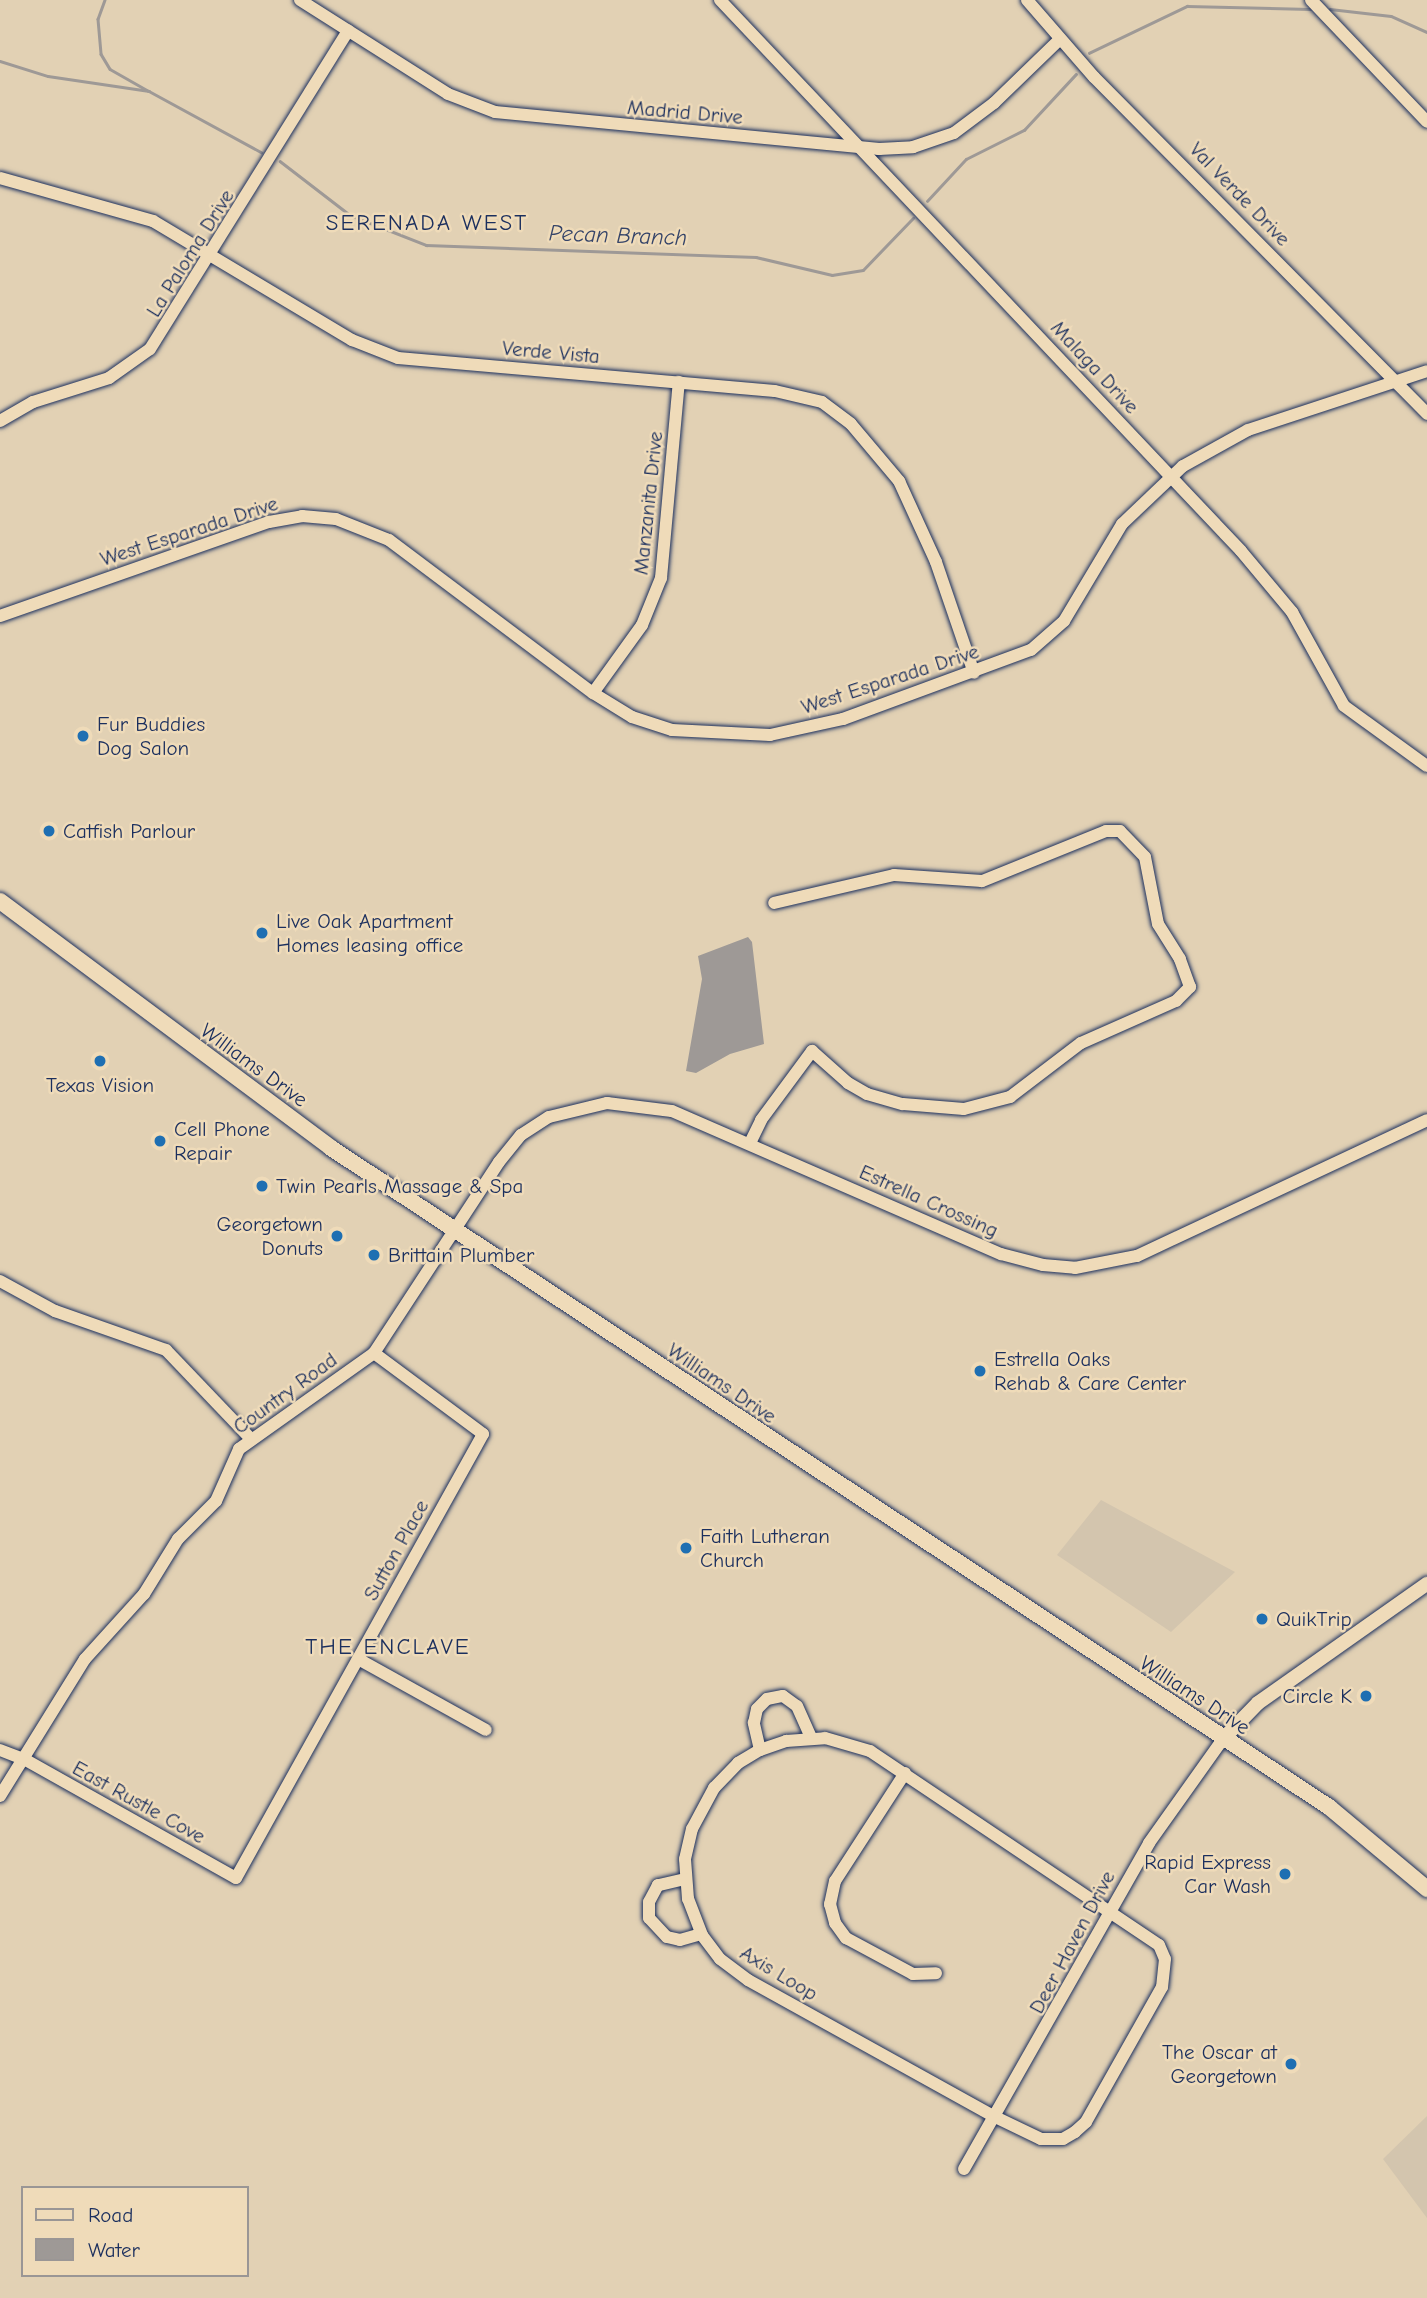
<!DOCTYPE html>
<style>
body{margin:0}
#map{position:relative;width:1427px;height:2298px;overflow:hidden;background:#e2d1b4;font-family:"Comic Neue",sans-serif}
div>[style]{position:absolute}
.built>*{inset:0;background:#d3c5ae}
.water>*{inset:0;background:#9e9996}
.stream>*{height:2.5px;margin:-1.25px;padding:0 1.25px;transform-origin:1.25px;border-radius:1.25px;background:#9e9996}
.roads{filter:drop-shadow(0 0 2px #1b2f5e) drop-shadow(0 0 2px #1b2f5e)}
.minor>*{height:12px;margin:-6px;padding:0 6px;transform-origin:6px;border-radius:6px;background:#efdbb9}
.tertiary>*{height:14px;margin:-7px;padding:0 7px;transform-origin:7px;border-radius:7px;background:#efdbb9}
.secondary>*{height:16px;margin:-8px;padding:0 8px;transform-origin:8px;border-radius:8px;background:#efdbb9}
.dots>*{width:19px;height:19px;translate:-50% -50%;box-sizing:border-box;border:4px solid #efdbb9;border-radius:50%}
span{translate:-50% -50%;white-space:nowrap;text-align:center;line-height:1.15;-webkit-text-stroke:5px #efdbb9;paint-order:stroke}
.street-label{font-size:21px;color:#1b2f5e}
.poi-label{font-size:21px;color:#1b2f5e}
.left{translate:0 -50%;text-align:left}
.right{translate:-100% -50%;text-align:right}
.neighbourhood-label{font-size:23px;color:#1b2f5e;letter-spacing:2px}
.water-label{font-size:23px;color:#354469;font-style:italic}
.legend{position:absolute;left:21px;top:2186px;width:228px;height:91px;box-sizing:border-box;background:#efdbb9;border:2px solid #9a9695;margin:0;padding:9px 12px;list-style:none;font-size:21px;color:#1b2f5e}
.legend li{display:flex;align-items:center;gap:14px;height:35px}
.legend b{width:35px;border:2px solid #9a9695}
</style>
<div id="map">
<div class="built">
<div style="clip-path:polygon(1101px 1500px,1235px 1572px,1171px 1632px,1057px 1555px)"></div>
<div style="clip-path:polygon(1427px 2116px,1427px 2218px,1383px 2159px)"></div>
</div>
<div class="water">
<div style="clip-path:polygon(748px 937px,752px 942px,764px 1044px,730px 1054px,696px 1073px,686px 1071px,702px 979px,698px 956px)"></div>
</div>
<div class="stream">
<div style="left:105px;top:0;width:20px;rotate:110deg"></div>
<div style="left:98px;top:19px;width:35px;rotate:85deg"></div>
<div style="left:101px;top:54px;width:17px;rotate:59deg"></div>
<div style="left:110px;top:69px;width:43px;rotate:29.6deg"></div>
<div style="left:1330px;top:9px;width:61px;rotate:6.5deg"></div>
<div style="left:1391px;top:16px;width:39px;rotate:24deg"></div>
<div style="left:1089px;top:53px;width:109px;rotate:-25.6deg"></div>
<div style="left:1187px;top:6px;width:123px;rotate:1.4deg"></div>
<div style="left:0;top:61px;width:50px;rotate:17.4deg"></div>
<div style="left:48px;top:76px;width:102px;rotate:8.4deg"></div>
<div style="left:149px;top:91px;width:128px;rotate:28.6deg"></div>
<div style="left:280px;top:161px;width:88px;rotate:37.6deg"></div>
<div style="left:350px;top:215px;width:82px;rotate:21.5deg"></div>
<div style="left:426px;top:245px;width:330px;rotate:2.1deg"></div>
<div style="left:756px;top:257px;width:78px;rotate:13.3deg"></div>
<div style="left:832px;top:275px;width:31px;rotate:-9deg"></div>
<div style="left:863px;top:270px;width:72px;rotate:-46.1deg"></div>
<div style="left:927px;top:201px;width:57px;rotate:-47.1deg"></div>
<div style="left:966px;top:159px;width:65px;rotate:-26.6deg"></div>
<div style="left:1024px;top:130px;width:76px;rotate:-47.1deg"></div>
</div>
<div class="roads">
<div class="minor">
<div style="left:300px;top:0;width:175px;rotate:32.4deg"></div>
<div style="left:448px;top:94px;width:50px;rotate:21deg"></div>
<div style="left:495px;top:112px;width:386px;rotate:5.5deg"></div>
<div style="left:879px;top:149px;width:34px;rotate:-3deg"></div>
<div style="left:913px;top:147px;width:43px;rotate:-18.9deg"></div>
<div style="left:954px;top:133px;width:50px;rotate:-36.9deg"></div>
<div style="left:994px;top:103px;width:92px;rotate:-44.1deg"></div>
<div style="left:720px;top:0;width:758px;rotate:46.6deg"></div>
<div style="left:1241px;top:551px;width:80px;rotate:50.1deg"></div>
<div style="left:1292px;top:612px;width:107px;rotate:61deg"></div>
<div style="left:1344px;top:706px;width:102px;rotate:35.9deg"></div>
<div style="left:1027px;top:0;width:102px;rotate:49deg"></div>
<div style="left:1094px;top:77px;width:474px;rotate:45.3deg"></div>
<div style="left:1311px;top:0;width:168px;rotate:46.4deg"></div>
<div style="left:0;top:178px;width:159px;rotate:15.7deg"></div>
<div style="left:153px;top:221px;width:232px;rotate:30.9deg"></div>
<div style="left:352px;top:340px;width:49px;rotate:21.4deg"></div>
<div style="left:398px;top:358px;width:378px;rotate:5deg"></div>
<div style="left:775px;top:391px;width:48px;rotate:13.2deg"></div>
<div style="left:822px;top:402px;width:36px;rotate:37deg"></div>
<div style="left:851px;top:424px;width:75px;rotate:49.9deg"></div>
<div style="left:899px;top:481px;width:89px;rotate:65.4deg"></div>
<div style="left:936px;top:562px;width:117px;rotate:71.1deg"></div>
<div style="left:0;top:421px;width:38px;rotate:-30deg"></div>
<div style="left:33px;top:402px;width:80px;rotate:-17.5deg"></div>
<div style="left:109px;top:378px;width:50px;rotate:-35.3deg"></div>
<div style="left:150px;top:349px;width:375px;rotate:-58.1deg"></div>
<div style="left:0;top:616px;width:285px;rotate:-19.3deg"></div>
<div style="left:269px;top:522px;width:34px;rotate:-10deg"></div>
<div style="left:302px;top:516px;width:34px;rotate:5deg"></div>
<div style="left:336px;top:519px;width:57px;rotate:21.6deg"></div>
<div style="left:389px;top:540px;width:255px;rotate:36.9deg"></div>
<div style="left:593px;top:693px;width:46px;rotate:31.6deg"></div>
<div style="left:632px;top:717px;width:42px;rotate:18deg"></div>
<div style="left:672px;top:730px;width:98px;rotate:2.9deg"></div>
<div style="left:770px;top:735px;width:75px;rotate:-12.4deg"></div>
<div style="left:843px;top:719px;width:200px;rotate:-20.2deg"></div>
<div style="left:1031px;top:650px;width:44px;rotate:-41.3deg"></div>
<div style="left:1064px;top:621px;width:113px;rotate:-59.1deg"></div>
<div style="left:1122px;top:524px;width:84px;rotate:-43.6deg"></div>
<div style="left:1183px;top:466px;width:74px;rotate:-29deg"></div>
<div style="left:1248px;top:430px;width:188px;rotate:-18.2deg"></div>
<div style="left:593px;top:693px;width:84px;rotate:-54.2deg"></div>
<div style="left:642px;top:625px;width:51px;rotate:-68deg"></div>
<div style="left:661px;top:578px;width:197px;rotate:-84.8deg"></div>
<div style="left:750px;top:1143px;width:25px;rotate:-64deg"></div>
<div style="left:761px;top:1120px;width:86px;rotate:-53.5deg"></div>
<div style="left:812px;top:1051px;width:48px;rotate:41.6deg"></div>
<div style="left:848px;top:1083px;width:22px;rotate:30deg"></div>
<div style="left:867px;top:1094px;width:37px;rotate:16deg"></div>
<div style="left:903px;top:1104px;width:61px;rotate:4.7deg"></div>
<div style="left:964px;top:1109px;width:48px;rotate:-14.6deg"></div>
<div style="left:1010px;top:1097px;width:89px;rotate:-37.3deg"></div>
<div style="left:1081px;top:1043px;width:104px;rotate:-23.9deg"></div>
<div style="left:1176px;top:1001px;width:20px;rotate:-45deg"></div>
<div style="left:1190px;top:987px;width:30px;rotate:-110deg"></div>
<div style="left:1180px;top:959px;width:41px;rotate:-122.2deg"></div>
<div style="left:1158px;top:924px;width:68px;rotate:-101deg"></div>
<div style="left:1145px;top:857px;width:36px;rotate:-134deg"></div>
<div style="left:1120px;top:831px;width:14px;rotate:180deg"></div>
<div style="left:1106px;top:831px;width:134px;rotate:158deg"></div>
<div style="left:982px;top:881px;width:88px;rotate:-176.1deg"></div>
<div style="left:894px;top:875px;width:123px;rotate:166.9deg"></div>
<div style="left:0;top:1281px;width:63px;rotate:28.6deg"></div>
<div style="left:55px;top:1311px;width:118px;rotate:19.4deg"></div>
<div style="left:166px;top:1350px;width:122px;rotate:46.3deg"></div>
<div style="left:358px;top:1659px;width:146px;rotate:29deg"></div>
<div style="left:825px;top:1738px;width:47px;rotate:16.1deg"></div>
<div style="left:870px;top:1751px;width:348px;rotate:33.9deg"></div>
<div style="left:1159px;top:1945px;width:15px;rotate:67deg"></div>
<div style="left:1165px;top:1959px;width:28px;rotate:96deg"></div>
<div style="left:1162px;top:1987px;width:155px;rotate:119.4deg"></div>
<div style="left:1086px;top:2122px;width:15px;rotate:138deg"></div>
<div style="left:1075px;top:2132px;width:14px;rotate:150deg"></div>
<div style="left:1063px;top:2139px;width:22px;rotate:180deg"></div>
<div style="left:1041px;top:2139px;width:51px;rotate:-154.4deg"></div>
<div style="left:995px;top:2117px;width:282px;rotate:-151deg"></div>
<div style="left:748px;top:1980px;width:35px;rotate:-143deg"></div>
<div style="left:720px;top:1959px;width:30px;rotate:-127deg"></div>
<div style="left:702px;top:1935px;width:39px;rotate:-111deg"></div>
<div style="left:688px;top:1899px;width:40px;rotate:-94.3deg"></div>
<div style="left:685px;top:1859px;width:31px;rotate:-77deg"></div>
<div style="left:692px;top:1829px;width:47px;rotate:-61.8deg"></div>
<div style="left:714px;top:1788px;width:35px;rotate:-46deg"></div>
<div style="left:738px;top:1763px;width:26px;rotate:-31deg"></div>
<div style="left:760px;top:1750px;width:28px;rotate:-19deg"></div>
<div style="left:786px;top:1741px;width:39px;rotate:-4deg"></div>
<div style="left:0;top:1750px;width:26px;rotate:21deg"></div>
<div style="left:24px;top:1759px;width:243px;rotate:29.3deg"></div>
<div style="left:236px;top:1878px;width:508px;rotate:-60.91deg"></div>
<div style="left:483px;top:1434px;width:136px;rotate:-143.4deg"></div>
<div style="left:760px;top:1750px;width:28px;rotate:-103deg"></div>
<div style="left:754px;top:1723px;width:14px;rotate:-78deg"></div>
<div style="left:757px;top:1709px;width:14px;rotate:-45deg"></div>
<div style="left:767px;top:1699px;width:16px;rotate:-11deg"></div>
<div style="left:783px;top:1696px;width:17px;rotate:36deg"></div>
<div style="left:797px;top:1706px;width:35px;rotate:66deg"></div>
<div style="left:905px;top:1773px;width:129px;rotate:122.9deg"></div>
<div style="left:835px;top:1881px;width:24px;rotate:102deg"></div>
<div style="left:830px;top:1904px;width:20px;rotate:75deg"></div>
<div style="left:835px;top:1923px;width:19px;rotate:54deg"></div>
<div style="left:846px;top:1938px;width:76px;rotate:28.2deg"></div>
<div style="left:913px;top:1974px;width:23px;rotate:-2deg"></div>
<div style="left:0;top:1796px;width:161px;rotate:-58.2deg"></div>
<div style="left:85px;top:1659px;width:88px;rotate:-47.8deg"></div>
<div style="left:144px;top:1594px;width:65px;rotate:-58.3deg"></div>
<div style="left:178px;top:1539px;width:54px;rotate:-45deg"></div>
<div style="left:216px;top:1501px;width:57px;rotate:-66.1deg"></div>
<div style="left:239px;top:1449px;width:166px;rotate:-35.4deg"></div>
<div style="left:374px;top:1353px;width:228px;rotate:-56.8deg"></div>
<div style="left:499px;top:1162px;width:35px;rotate:-51deg"></div>
<div style="left:521px;top:1135px;width:33px;rotate:-33deg"></div>
<div style="left:549px;top:1117px;width:60px;rotate:-13.6deg"></div>
<div style="left:607px;top:1103px;width:65px;rotate:7deg"></div>
<div style="left:672px;top:1111px;width:359px;rotate:23.5deg"></div>
<div style="left:1001px;top:1254px;width:43px;rotate:14.7deg"></div>
<div style="left:1043px;top:1265px;width:32px;rotate:5deg"></div>
<div style="left:1075px;top:1268px;width:63px;rotate:-11deg"></div>
<div style="left:1137px;top:1256px;width:320px;rotate:-25.1deg"></div>
<div style="left:685px;top:1879px;width:28px;rotate:167deg"></div>
<div style="left:658px;top:1885px;width:19px;rotate:118deg"></div>
<div style="left:649px;top:1902px;width:16px;rotate:90deg"></div>
<div style="left:649px;top:1918px;width:26px;rotate:47deg"></div>
<div style="left:667px;top:1937px;width:13px;rotate:13deg"></div>
<div style="left:680px;top:1940px;width:22px;rotate:-16deg"></div>
<div style="left:964px;top:2169px;width:375px;rotate:-60.4deg"></div>
<div style="left:1149px;top:1843px;width:128px;rotate:-54.6deg"></div>
</div>
<div class="tertiary">
<div style="left:1223px;top:1739px;width:50px;rotate:-45.8deg"></div>
<div style="left:1258px;top:1703px;width:207px;rotate:-35.2deg"></div>
</div>
<div class="secondary">
<div style="left:0;top:901px;width:413px;rotate:36.7deg"></div>
<div style="left:331px;top:1148px;width:1196px;rotate:33.44deg"></div>
<div style="left:1329px;top:1807px;width:128px;rotate:39.9deg"></div>
</div>
</div>
<div class="dots">
<div style="left:83px;top:736px;background:#1f6fb2"></div>
<div style="left:49px;top:831px;background:#1f6fb2"></div>
<div style="left:262px;top:933px;background:#1f6fb2"></div>
<div style="left:100px;top:1061px;background:#1f6fb2"></div>
<div style="left:160px;top:1141px;background:#1f6fb2"></div>
<div style="left:262px;top:1186px;background:#1f6fb2"></div>
<div style="left:337px;top:1236px;background:#1f6fb2"></div>
<div style="left:374px;top:1255px;background:#1f6fb2"></div>
<div style="left:980px;top:1371px;background:#1f6fb2"></div>
<div style="left:686px;top:1548px;background:#1f6fb2"></div>
<div style="left:1262px;top:1619px;background:#1f6fb2"></div>
<div style="left:1366px;top:1696px;background:#1f6fb2"></div>
<div style="left:1285px;top:1874px;background:#1f6fb2"></div>
<div style="left:1291px;top:2064px;background:#1f6fb2"></div>
</div>
<div class="street-label">
<span style="left:685px;top:112px;rotate:5deg">Madrid Drive</span>
<span style="left:1240px;top:194px;rotate:46deg">Val Verde Drive</span>
<span style="left:190px;top:253px;rotate:-58deg">La Paloma Drive</span>
<span style="left:551px;top:352px;rotate:5deg">Verde Vista</span>
<span style="left:1095px;top:367px;rotate:47deg">Malaga Drive</span>
<span style="left:648px;top:503px;rotate:-84deg">Manzanita Drive</span>
<span style="left:189px;top:531px;rotate:-18deg">West Esparada Drive</span>
<span style="left:890px;top:679px;rotate:-18deg">West Esparada Drive</span>
<span style="left:254px;top:1065px;rotate:36deg">Williams Drive</span>
<span style="left:929px;top:1201px;rotate:24deg">Estrella Crossing</span>
<span style="left:722px;top:1383px;rotate:34deg">Williams Drive</span>
<span style="left:285px;top:1393px;rotate:-36deg">Country Road</span>
<span style="left:396px;top:1550px;rotate:-61deg">Sutton Place</span>
<span style="left:1195px;top:1695px;rotate:33deg">Williams Drive</span>
<span style="left:139px;top:1802px;rotate:29deg">East Rustle Cove</span>
<span style="left:1072px;top:1942px;rotate:-62deg">Deer Haven Drive</span>
<span style="left:779px;top:1973px;rotate:31deg">Axis Loop</span>
</div>
<div class="poi-label">
<span class="left" style="left:97px;top:736px">Fur Buddies<br>Dog Salon</span>
<span class="left" style="left:63px;top:831px">Catfish Parlour</span>
<span class="left" style="left:276px;top:933px">Live Oak Apartment<br>Homes leasing office</span>
<span style="left:100px;top:1085px">Texas Vision</span>
<span class="left" style="left:174px;top:1141px">Cell Phone<br>Repair</span>
<span class="left" style="left:276px;top:1186px">Twin Pearls Massage &amp; Spa</span>
<span class="right" style="left:323px;top:1236px">Georgetown<br>Donuts</span>
<span class="left" style="left:388px;top:1255px">Brittain Plumber</span>
<span class="left" style="left:994px;top:1371px">Estrella Oaks<br>Rehab &amp; Care Center</span>
<span class="left" style="left:700px;top:1548px">Faith Lutheran<br>Church</span>
<span class="left" style="left:1276px;top:1619px">QuikTrip</span>
<span class="right" style="left:1352px;top:1696px">Circle K</span>
<span class="right" style="left:1271px;top:1874px">Rapid Express<br>Car Wash</span>
<span class="right" style="left:1277px;top:2064px">The Oscar at<br>Georgetown</span>
</div>
<div class="neighbourhood-label">
<span style="left:427px;top:223px">SERENADA WEST</span>
<span style="left:388px;top:1647px">THE ENCLAVE</span>
</div>
<div class="water-label">
<span style="left:618px;top:236px;rotate:2deg">Pecan Branch</span>
</div>
<ul class="legend">
<li><b style="height:9px;background:#efdbb9"></b>Road</li>
<li><b style="height:19px;background:#9e9996"></b>Water</li>
</ul>
</div>
